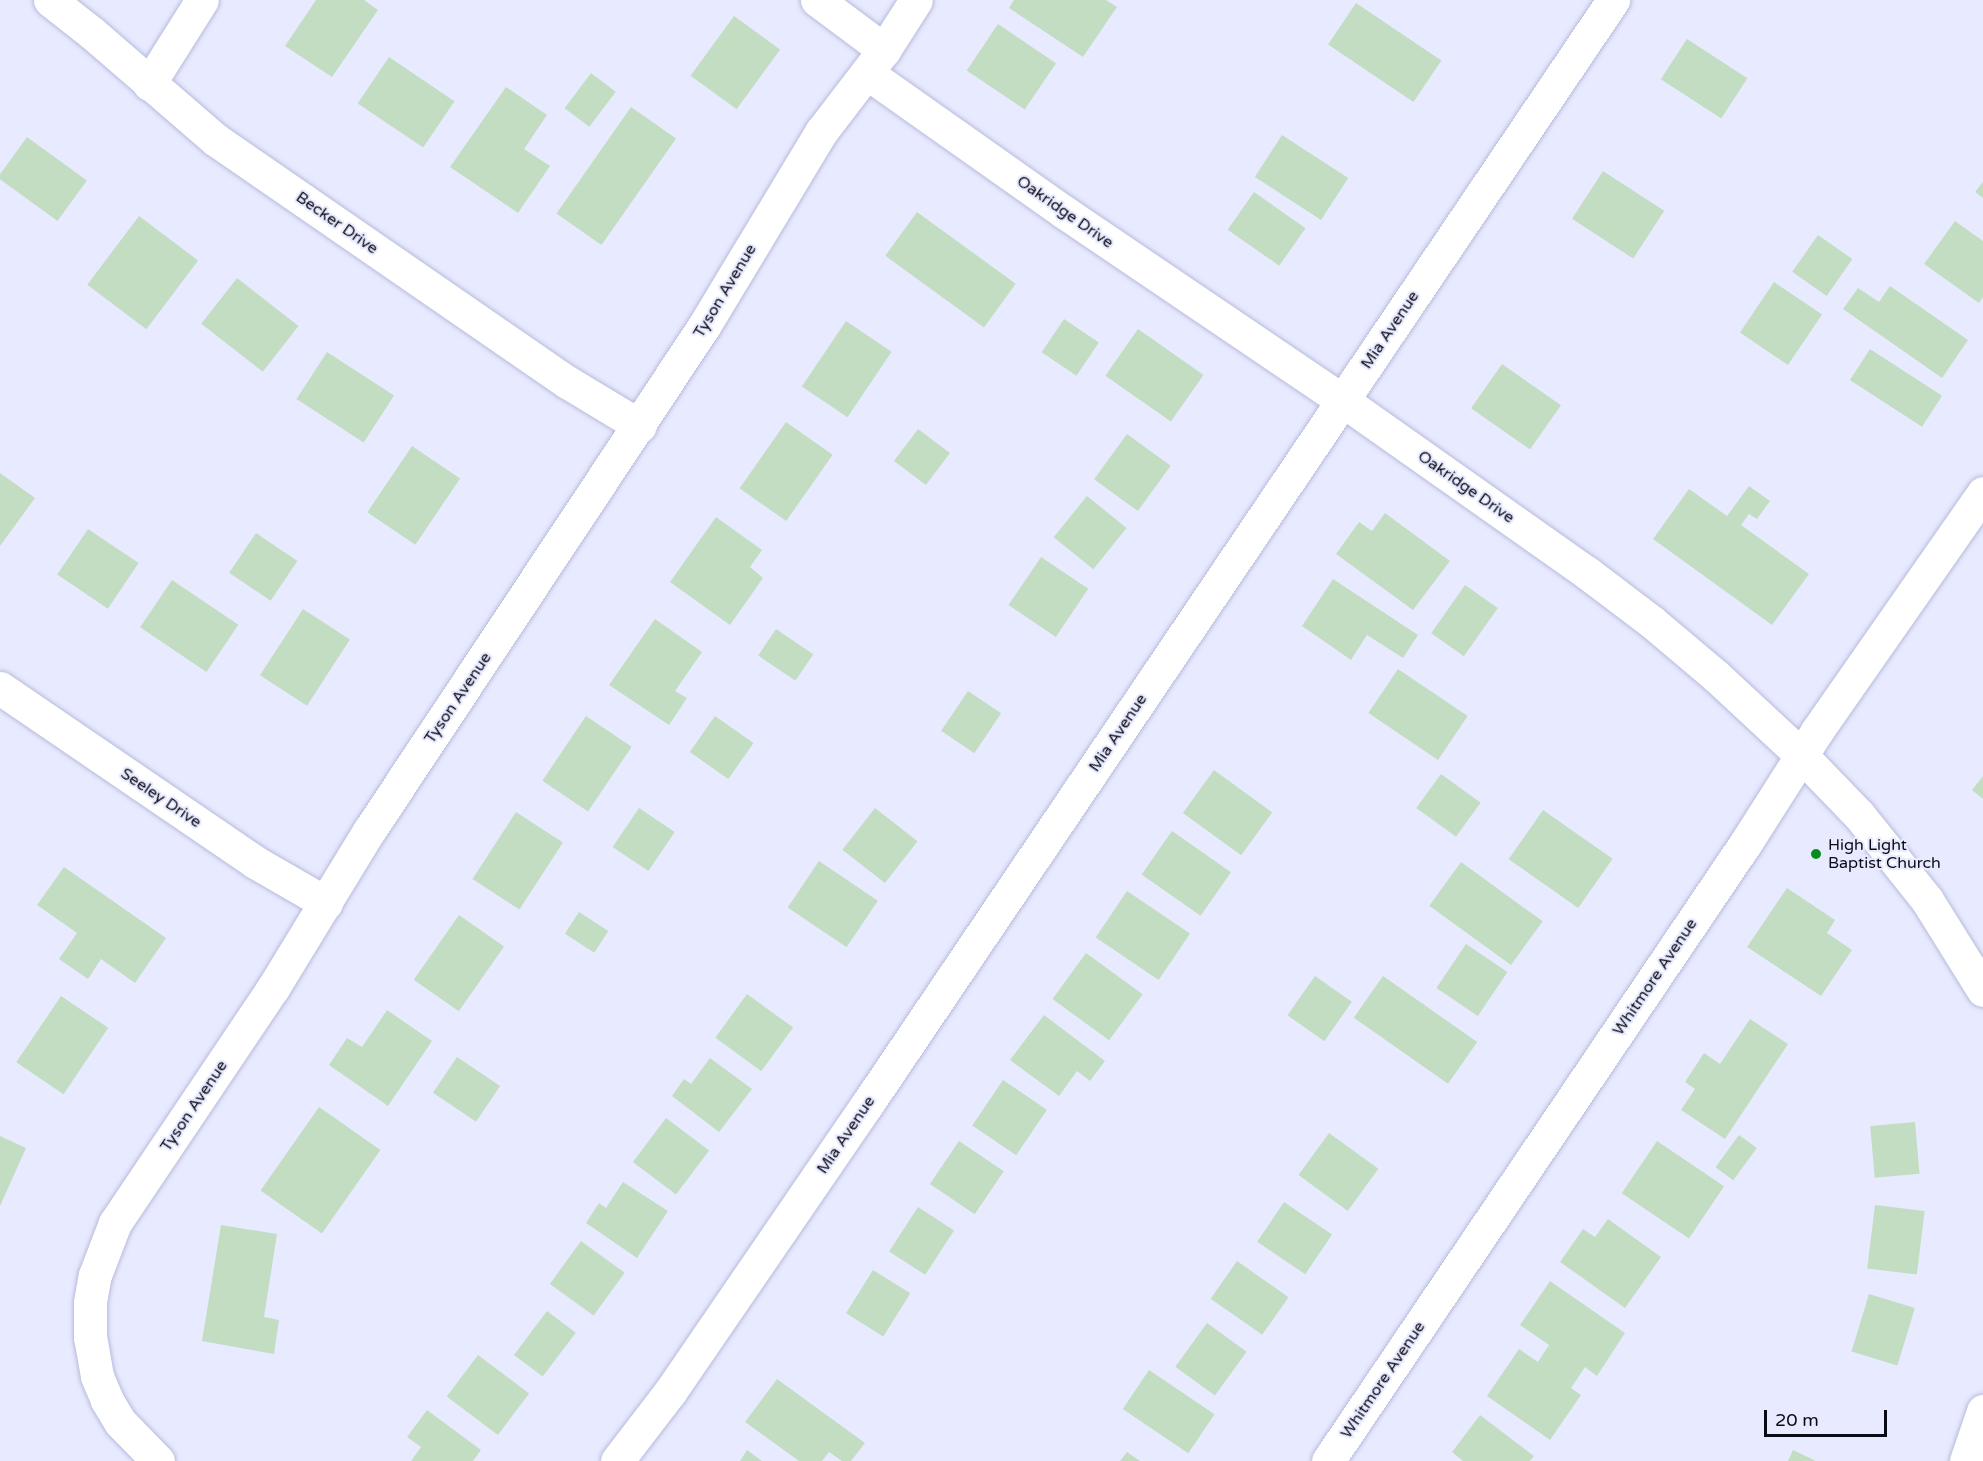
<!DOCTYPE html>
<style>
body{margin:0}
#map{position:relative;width:1983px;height:1461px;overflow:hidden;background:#e8ebff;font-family:"Varela Round",sans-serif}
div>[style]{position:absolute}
.building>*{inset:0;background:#c3ddc2;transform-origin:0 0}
.roads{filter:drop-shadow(0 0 2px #b7bbdb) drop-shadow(0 0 2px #b7bbdb)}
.street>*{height:33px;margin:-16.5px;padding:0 16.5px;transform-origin:16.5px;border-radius:16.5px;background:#fff}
.dots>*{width:16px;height:16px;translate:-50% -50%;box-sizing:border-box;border:3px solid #e8ebff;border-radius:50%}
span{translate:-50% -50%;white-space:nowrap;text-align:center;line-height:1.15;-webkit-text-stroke:4.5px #e8ebff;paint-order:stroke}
.street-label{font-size:16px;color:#0b0b16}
.poi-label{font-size:16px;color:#0b0b16}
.left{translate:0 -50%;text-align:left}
.scale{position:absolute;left:1764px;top:1410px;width:123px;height:27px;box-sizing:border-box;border:3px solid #0b0b16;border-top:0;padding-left:8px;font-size:18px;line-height:21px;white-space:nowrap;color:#0b0b16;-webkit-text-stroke:4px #e8ebff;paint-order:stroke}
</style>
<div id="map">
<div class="building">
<div style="clip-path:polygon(316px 0,364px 0,378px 10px,332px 77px,285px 46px)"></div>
<div style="clip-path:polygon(1014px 0,1106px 0,1117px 7px,1083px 57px,1009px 8px)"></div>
<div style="left:1356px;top:3px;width:103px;height:50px;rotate:34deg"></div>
<div style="left:734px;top:16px;width:57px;height:74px;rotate:36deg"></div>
<div style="left:998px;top:24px;width:70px;height:56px;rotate:34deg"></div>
<div style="left:1687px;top:39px;width:72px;height:48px;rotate:33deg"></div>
<div style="left:389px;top:57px;width:79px;height:56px;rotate:34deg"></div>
<div style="left:591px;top:73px;width:31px;height:44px;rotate:37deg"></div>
<div style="clip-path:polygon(506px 87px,547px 115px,524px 149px,550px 166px,518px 213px,450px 167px)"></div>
<div style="left:631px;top:107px;width:55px;height:130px;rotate:35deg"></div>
<div style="left:1282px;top:135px;width:79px;height:50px;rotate:33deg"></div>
<div style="left:27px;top:137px;width:74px;height:50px;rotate:36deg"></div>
<div style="left:1603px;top:171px;width:73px;height:57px;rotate:33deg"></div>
<div style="clip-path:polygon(1983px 182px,1983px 198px,1975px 192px)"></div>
<div style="left:1254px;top:192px;width:63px;height:46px;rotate:35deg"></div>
<div style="left:917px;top:212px;width:122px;height:54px;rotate:36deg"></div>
<div style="left:139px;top:216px;width:74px;height:86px;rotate:37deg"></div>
<div style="clip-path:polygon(1955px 221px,1983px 241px,1983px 297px,1979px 303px,1924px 264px)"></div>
<div style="left:1818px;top:235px;width:42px;height:45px;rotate:35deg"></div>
<div style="left:237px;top:278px;width:78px;height:58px;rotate:38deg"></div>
<div style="left:1774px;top:282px;width:58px;height:61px;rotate:34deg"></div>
<div style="clip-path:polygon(1890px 286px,1968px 340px,1942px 378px,1843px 309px,1858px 288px,1879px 302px)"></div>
<div style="left:1064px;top:319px;width:42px;height:40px;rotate:34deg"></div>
<div style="left:846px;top:321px;width:55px;height:79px;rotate:34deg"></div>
<div style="left:1138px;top:329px;width:80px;height:57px;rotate:35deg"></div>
<div style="left:1870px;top:349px;width:86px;height:37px;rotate:33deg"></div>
<div style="left:327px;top:352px;width:80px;height:56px;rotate:33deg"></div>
<div style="left:1502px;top:364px;width:72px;height:54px;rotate:35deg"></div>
<div style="left:786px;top:422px;width:57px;height:81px;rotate:35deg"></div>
<div style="left:918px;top:429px;width:40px;height:40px;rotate:37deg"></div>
<div style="left:1127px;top:434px;width:54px;height:56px;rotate:36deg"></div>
<div style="left:412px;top:446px;width:58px;height:80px;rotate:34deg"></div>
<div style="clip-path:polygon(0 473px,35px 498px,0 546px)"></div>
<div style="clip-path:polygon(1749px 486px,1770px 501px,1757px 519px,1749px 514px,1741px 525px,1809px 574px,1772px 625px,1653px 539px,1689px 489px,1727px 516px)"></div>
<div style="left:1087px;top:496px;width:51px;height:53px;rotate:39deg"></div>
<div style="clip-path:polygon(1385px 513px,1450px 561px,1413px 610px,1336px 554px,1359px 522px,1372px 531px)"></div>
<div style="clip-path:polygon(716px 517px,762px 550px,750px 567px,763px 578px,730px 625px,670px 582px)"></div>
<div style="left:88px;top:529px;width:61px;height:55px;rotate:34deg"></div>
<div style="left:256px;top:533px;width:50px;height:48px;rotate:34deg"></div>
<div style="left:1041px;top:557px;width:57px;height:58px;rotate:34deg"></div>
<div style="clip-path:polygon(1333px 579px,1418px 635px,1403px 658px,1367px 635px,1351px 660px,1302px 626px)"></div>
<div style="left:172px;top:580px;width:80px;height:57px;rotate:34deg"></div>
<div style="left:1465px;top:585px;width:40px;height:59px;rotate:35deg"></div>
<div style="left:303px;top:609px;width:56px;height:79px;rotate:33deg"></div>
<div style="clip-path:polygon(655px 619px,702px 652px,675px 691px,687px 698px,669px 725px,609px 685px)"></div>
<div style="left:776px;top:629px;width:45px;height:32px;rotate:34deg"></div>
<div style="left:1398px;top:669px;width:84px;height:53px;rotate:34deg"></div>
<div style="left:968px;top:691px;width:40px;height:48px;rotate:34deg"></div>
<div style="left:586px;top:716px;width:55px;height:78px;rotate:34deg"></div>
<div style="left:715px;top:716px;width:47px;height:44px;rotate:35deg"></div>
<div style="left:1214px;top:770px;width:72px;height:53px;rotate:36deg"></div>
<div style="left:1441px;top:774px;width:49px;height:42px;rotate:36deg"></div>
<div style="clip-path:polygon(1983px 776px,1983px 799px,1972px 790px)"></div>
<div style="left:639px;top:808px;width:43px;height:47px;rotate:34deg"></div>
<div style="left:875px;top:808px;width:54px;height:53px;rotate:38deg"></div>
<div style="left:1543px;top:810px;width:85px;height:60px;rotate:35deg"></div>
<div style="left:516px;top:812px;width:56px;height:80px;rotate:33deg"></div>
<div style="left:1172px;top:831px;width:72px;height:53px;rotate:35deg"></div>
<div style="left:819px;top:861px;width:71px;height:56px;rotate:34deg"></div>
<div style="left:1461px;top:862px;width:101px;height:54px;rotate:36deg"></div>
<div style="clip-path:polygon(64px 867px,166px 938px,135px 983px,101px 959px,88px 979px,59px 959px,77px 933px,37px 905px)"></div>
<div style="clip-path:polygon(1787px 888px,1835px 920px,1827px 933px,1852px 950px,1821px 996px,1747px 947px)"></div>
<div style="left:1127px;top:891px;width:76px;height:56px;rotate:34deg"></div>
<div style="left:579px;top:912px;width:35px;height:26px;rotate:33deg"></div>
<div style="left:459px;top:915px;width:55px;height:79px;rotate:35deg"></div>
<div style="left:1466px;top:944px;width:50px;height:53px;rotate:34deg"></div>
<div style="left:1086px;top:953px;width:70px;height:57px;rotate:36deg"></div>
<div style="left:1315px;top:976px;width:45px;height:48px;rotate:35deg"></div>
<div style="left:1383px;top:976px;width:115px;height:51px;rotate:35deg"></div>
<div style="left:747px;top:994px;width:57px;height:54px;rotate:36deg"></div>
<div style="left:61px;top:996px;width:57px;height:80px;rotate:34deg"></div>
<div style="clip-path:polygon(387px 1010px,432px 1041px,388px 1106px,329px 1065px,347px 1038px,362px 1047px)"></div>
<div style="clip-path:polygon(1044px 1015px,1105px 1061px,1090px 1081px,1077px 1071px,1059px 1096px,1010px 1060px)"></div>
<div style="clip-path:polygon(1750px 1019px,1788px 1044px,1725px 1139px,1681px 1110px,1695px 1089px,1685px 1082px,1704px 1053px,1720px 1064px)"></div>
<div style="left:457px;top:1057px;width:52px;height:43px;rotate:34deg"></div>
<div style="clip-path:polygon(710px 1058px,752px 1089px,719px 1132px,672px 1096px,684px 1079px,691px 1084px)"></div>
<div style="left:1003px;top:1080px;width:53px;height:55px;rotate:34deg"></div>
<div style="left:319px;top:1107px;width:75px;height:102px;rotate:35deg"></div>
<div style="left:666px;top:1118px;width:54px;height:55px;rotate:37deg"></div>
<div style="left:1915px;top:1122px;width:52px;height:45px;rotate:85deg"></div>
<div style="left:1329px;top:1133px;width:61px;height:52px;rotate:36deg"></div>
<div style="left:1739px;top:1135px;width:22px;height:40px;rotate:36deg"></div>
<div style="clip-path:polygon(0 1136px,26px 1148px,0 1206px)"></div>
<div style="left:959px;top:1141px;width:54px;height:52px;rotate:34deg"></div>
<div style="left:1657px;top:1141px;width:81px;height:63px;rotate:34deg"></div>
<div style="clip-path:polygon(623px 1182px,668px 1211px,637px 1258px,586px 1223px,599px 1203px,606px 1208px)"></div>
<div style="left:1284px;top:1202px;width:58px;height:48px;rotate:34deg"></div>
<div style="left:1875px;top:1205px;width:50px;height:64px;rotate:7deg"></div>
<div style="left:918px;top:1207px;width:43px;height:53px;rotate:33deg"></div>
<div style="clip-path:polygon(1608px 1219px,1661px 1257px,1625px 1308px,1560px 1262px,1583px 1229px,1595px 1237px)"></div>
<div style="clip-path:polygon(221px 1225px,277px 1234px,264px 1317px,279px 1320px,274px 1354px,202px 1341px)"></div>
<div style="left:581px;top:1241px;width:54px;height:53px;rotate:36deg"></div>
<div style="left:1237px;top:1261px;width:63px;height:46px;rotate:35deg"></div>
<div style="left:873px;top:1270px;width:44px;height:51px;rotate:32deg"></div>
<div style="clip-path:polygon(1550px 1281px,1625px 1333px,1597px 1376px,1585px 1367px,1571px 1388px,1581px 1395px,1550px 1440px,1487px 1396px,1519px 1349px,1538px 1362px,1549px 1345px,1520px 1325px)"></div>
<div style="left:1869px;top:1294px;width:48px;height:60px;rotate:17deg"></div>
<div style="left:547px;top:1311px;width:36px;height:55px;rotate:37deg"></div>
<div style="left:1207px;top:1323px;width:49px;height:54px;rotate:36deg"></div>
<div style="left:478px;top:1355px;width:64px;height:52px;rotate:37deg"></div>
<div style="left:1149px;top:1370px;width:79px;height:47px;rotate:34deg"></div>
<div style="clip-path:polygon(777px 1379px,865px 1443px,851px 1461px,842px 1461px,829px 1452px,822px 1461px,799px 1461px,745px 1422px)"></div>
<div style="clip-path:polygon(427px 1410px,481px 1450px,473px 1461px,411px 1461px,421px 1447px,407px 1437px)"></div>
<div style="clip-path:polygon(1480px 1415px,1534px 1456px,1530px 1461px,1463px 1461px,1452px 1452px)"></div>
<div style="clip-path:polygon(747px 1450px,762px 1461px,740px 1461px)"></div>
<div style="clip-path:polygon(1793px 1450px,1816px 1461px,1788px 1461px)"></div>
<div style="clip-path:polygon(1127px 1452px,1140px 1461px,1120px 1461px)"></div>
</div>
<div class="roads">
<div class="street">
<div style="left:50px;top:0;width:53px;rotate:38.2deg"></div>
<div style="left:92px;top:33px;width:164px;rotate:40.8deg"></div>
<div style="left:216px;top:140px;width:426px;rotate:34.6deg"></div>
<div style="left:567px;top:382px;width:85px;rotate:31.1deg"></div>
<div style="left:817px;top:0;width:84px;rotate:36.7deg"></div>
<div style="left:867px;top:73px;width:241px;rotate:35.2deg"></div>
<div style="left:1064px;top:212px;width:336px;rotate:34.1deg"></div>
<div style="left:1342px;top:400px;width:299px;rotate:35.2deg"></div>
<div style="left:1586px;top:572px;width:83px;rotate:37.1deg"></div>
<div style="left:1652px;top:622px;width:84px;rotate:40.2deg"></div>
<div style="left:1716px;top:676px;width:117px;rotate:42.9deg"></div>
<div style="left:1802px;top:756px;width:82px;rotate:46deg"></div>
<div style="left:1859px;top:815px;width:109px;rotate:51.3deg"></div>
<div style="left:1927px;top:900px;width:106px;rotate:58.1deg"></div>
<div style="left:149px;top:84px;width:99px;rotate:-57.8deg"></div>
<div style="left:0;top:688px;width:309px;rotate:34.3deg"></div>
<div style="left:255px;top:862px;width:82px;rotate:30deg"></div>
<div style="left:158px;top:1461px;width:54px;rotate:-134.3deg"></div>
<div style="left:120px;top:1422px;width:26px;rotate:-121deg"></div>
<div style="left:107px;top:1400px;width:26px;rotate:-113deg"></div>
<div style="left:97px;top:1376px;width:39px;rotate:-100deg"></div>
<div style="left:90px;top:1338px;width:36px;rotate:-90deg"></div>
<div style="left:90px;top:1302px;width:27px;rotate:-80deg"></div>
<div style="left:95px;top:1275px;width:56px;rotate:-69deg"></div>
<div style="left:115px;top:1223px;width:283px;rotate:-56.1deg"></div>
<div style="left:273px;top:988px;width:184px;rotate:-58.6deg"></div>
<div style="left:369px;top:831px;width:606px;rotate:-56.44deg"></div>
<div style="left:704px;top:326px;width:227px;rotate:-58.9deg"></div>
<div style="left:821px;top:132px;width:103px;rotate:-52.5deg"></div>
<div style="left:884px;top:50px;width:59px;rotate:-57.4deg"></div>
<div style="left:617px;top:1461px;width:87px;rotate:-52.5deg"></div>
<div style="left:670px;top:1392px;width:347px;rotate:-55.6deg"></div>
<div style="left:866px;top:1106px;width:1335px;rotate:-55.96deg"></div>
<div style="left:1328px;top:1461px;width:748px;rotate:-55.95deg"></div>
<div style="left:1747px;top:841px;width:130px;rotate:-57.5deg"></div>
<div style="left:1817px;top:731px;width:290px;rotate:-55.1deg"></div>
<div style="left:1966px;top:1461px;width:53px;rotate:-71.2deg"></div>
</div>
</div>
<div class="dots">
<div style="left:1816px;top:854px;background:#088d1b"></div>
</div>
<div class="street-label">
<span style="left:1065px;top:212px;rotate:35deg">Oakridge Drive</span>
<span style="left:337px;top:223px;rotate:35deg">Becker Drive</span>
<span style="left:725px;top:291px;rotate:-59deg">Tyson Avenue</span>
<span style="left:1390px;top:330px;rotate:-56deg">Mia Avenue</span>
<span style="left:1466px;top:487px;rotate:35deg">Oakridge Drive</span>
<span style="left:458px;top:698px;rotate:-56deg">Tyson Avenue</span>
<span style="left:1118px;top:733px;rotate:-56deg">Mia Avenue</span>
<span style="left:161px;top:798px;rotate:34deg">Seeley Drive</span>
<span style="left:1655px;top:977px;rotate:-56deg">Whitmore Avenue</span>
<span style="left:194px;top:1106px;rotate:-56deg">Tyson Avenue</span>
<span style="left:846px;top:1135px;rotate:-56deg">Mia Avenue</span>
<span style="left:1383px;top:1380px;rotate:-56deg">Whitmore Avenue</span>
</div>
<div class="poi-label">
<span class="left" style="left:1828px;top:854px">High Light<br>Baptist Church</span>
</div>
<div class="scale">20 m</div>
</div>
